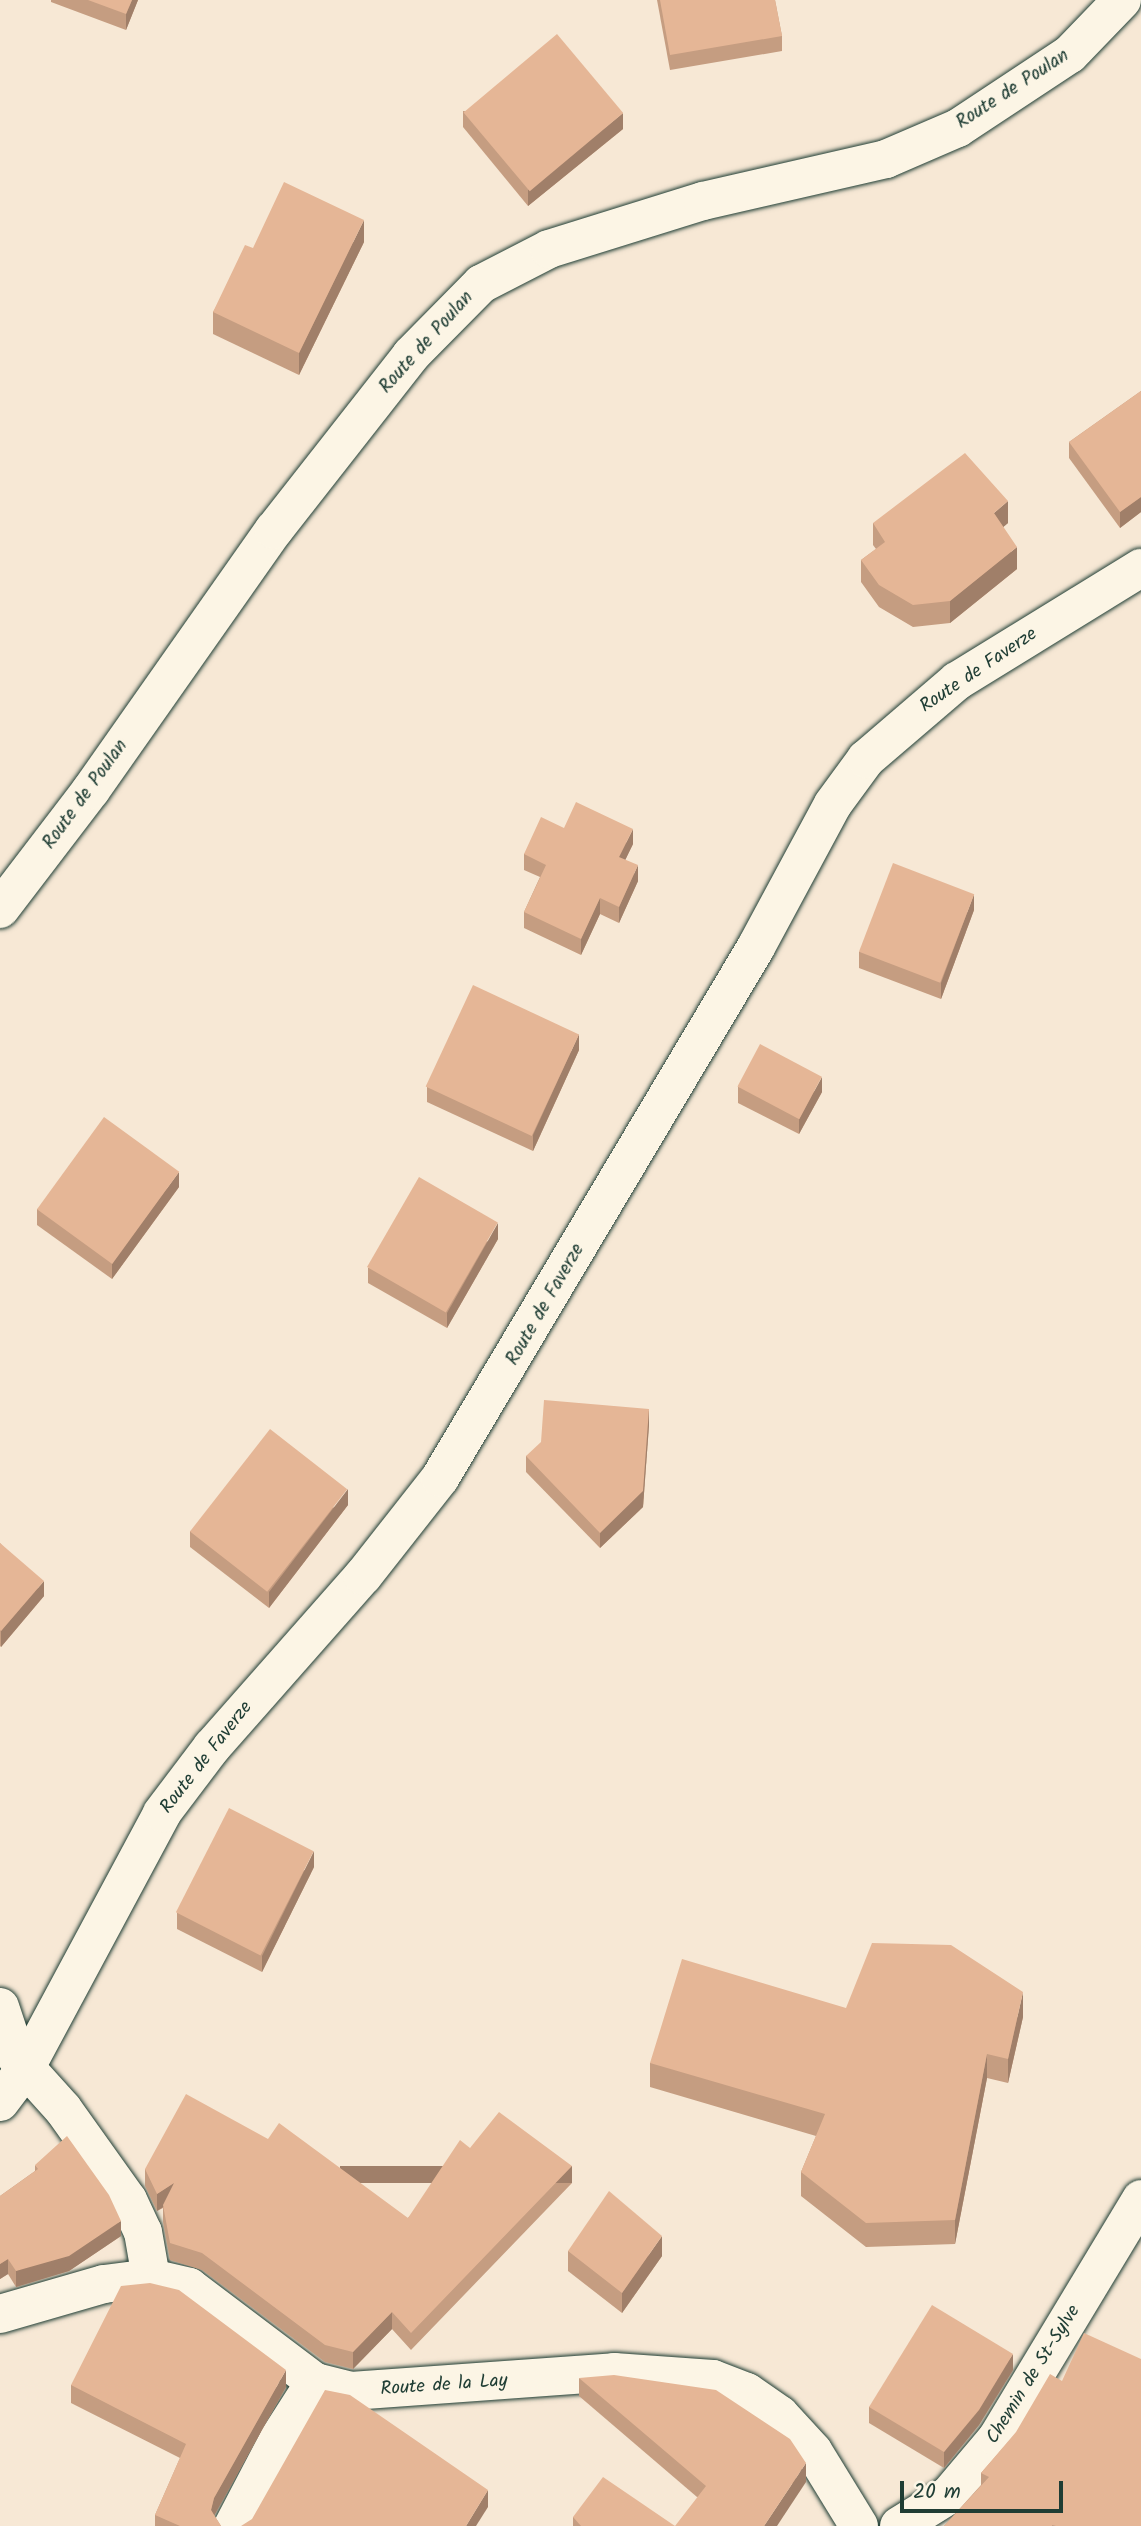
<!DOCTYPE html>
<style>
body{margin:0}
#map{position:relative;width:1141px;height:2526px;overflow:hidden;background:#f7e8d5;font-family:Kalam,sans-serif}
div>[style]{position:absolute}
.roads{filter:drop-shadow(0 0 2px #1f3d34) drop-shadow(0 0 2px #1f3d34)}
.minor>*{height:38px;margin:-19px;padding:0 19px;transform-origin:19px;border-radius:19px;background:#fcf5e5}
.wall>*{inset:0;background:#c59d81}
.shaded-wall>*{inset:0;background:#a07f69;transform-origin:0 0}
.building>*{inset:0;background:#e5b696;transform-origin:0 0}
span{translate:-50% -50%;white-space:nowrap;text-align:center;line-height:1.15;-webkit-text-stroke:5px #fcf5e5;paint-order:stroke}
.street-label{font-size:19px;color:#1f3d34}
.scale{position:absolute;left:900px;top:2481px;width:163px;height:32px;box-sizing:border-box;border:4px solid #1f3d34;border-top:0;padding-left:9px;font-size:21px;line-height:24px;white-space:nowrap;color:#1f3d34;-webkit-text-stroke:5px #fcf5e5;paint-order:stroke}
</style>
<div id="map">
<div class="roads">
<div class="minor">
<div style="left:0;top:909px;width:150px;rotate:-52.6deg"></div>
<div style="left:91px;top:790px;width:318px;rotate:-54.9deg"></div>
<div style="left:274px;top:530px;width:222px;rotate:-51.9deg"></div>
<div style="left:411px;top:355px;width:100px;rotate:-45.4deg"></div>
<div style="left:481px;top:284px;width:76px;rotate:-27.2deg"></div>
<div style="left:549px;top:249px;width:161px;rotate:-17.3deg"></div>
<div style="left:703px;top:201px;width:188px;rotate:-12.9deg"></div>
<div style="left:886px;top:159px;width:78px;rotate:-23.3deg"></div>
<div style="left:958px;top:128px;width:134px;rotate:-33.5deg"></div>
<div style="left:1070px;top:54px;width:75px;rotate:-46.1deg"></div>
<div style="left:0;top:2007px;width:54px;rotate:71.6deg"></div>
<div style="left:17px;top:2058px;width:69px;rotate:48deg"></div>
<div style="left:63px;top:2109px;width:112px;rotate:54.5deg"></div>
<div style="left:128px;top:2200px;width:35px;rotate:65deg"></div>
<div style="left:143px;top:2232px;width:47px;rotate:80.1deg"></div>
<div style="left:0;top:2102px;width:41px;rotate:-52.9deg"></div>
<div style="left:25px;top:2069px;width:290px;rotate:-61.8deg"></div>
<div style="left:162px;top:1813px;width:83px;rotate:-52.9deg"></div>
<div style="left:212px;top:1747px;width:228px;rotate:-48.6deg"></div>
<div style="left:363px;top:1576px;width:125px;rotate:-51.8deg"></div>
<div style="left:440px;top:1478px;width:618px;rotate:-59.24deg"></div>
<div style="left:756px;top:947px;width:162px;rotate:-61.7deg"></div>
<div style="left:833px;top:804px;width:56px;rotate:-53.7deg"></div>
<div style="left:866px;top:759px;width:120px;rotate:-40.6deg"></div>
<div style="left:957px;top:681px;width:216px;rotate:-31.6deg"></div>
<div style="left:0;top:2314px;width:108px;rotate:-16.1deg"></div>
<div style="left:104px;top:2284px;width:47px;rotate:-7.3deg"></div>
<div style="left:151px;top:2278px;width:39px;rotate:13deg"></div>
<div style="left:189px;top:2287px;width:158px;rotate:37deg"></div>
<div style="left:315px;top:2382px;width:37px;rotate:14deg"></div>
<div style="left:351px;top:2391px;width:264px;rotate:-4.1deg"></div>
<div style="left:614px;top:2372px;width:99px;rotate:4deg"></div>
<div style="left:713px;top:2379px;width:36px;rotate:21deg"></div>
<div style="left:747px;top:2392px;width:40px;rotate:34.9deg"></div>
<div style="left:780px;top:2415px;width:49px;rotate:47.5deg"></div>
<div style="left:813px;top:2451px;width:88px;rotate:58.5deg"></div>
<div style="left:233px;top:2526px;width:99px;rotate:-62.4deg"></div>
<div style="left:279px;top:2438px;width:67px;rotate:-57.3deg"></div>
<div style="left:899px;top:2526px;width:59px;rotate:-31.8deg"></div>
<div style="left:949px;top:2495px;width:75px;rotate:-49.9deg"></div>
<div style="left:997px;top:2438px;width:279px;rotate:-58.9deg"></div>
</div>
</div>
<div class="wall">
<div style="clip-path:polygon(51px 0,138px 0,126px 30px,51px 2px)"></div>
<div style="clip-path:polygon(657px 0,775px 0,782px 36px,782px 51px,670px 70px)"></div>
<div style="clip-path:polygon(463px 111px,623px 129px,528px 206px,463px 127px)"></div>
<div style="clip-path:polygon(364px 242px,299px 375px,213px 334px,213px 312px,253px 248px)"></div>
<div style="clip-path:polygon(1141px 391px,1141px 512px,1120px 528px,1069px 458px,1069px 442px)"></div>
<div style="clip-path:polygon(873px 523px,1008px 523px,1003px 527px,1017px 569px,950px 623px,913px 627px,879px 607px,861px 582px,861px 560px,876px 549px,873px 545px)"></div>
<div style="clip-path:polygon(564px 828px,633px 844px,625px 860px,638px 881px,619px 923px,600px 914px,581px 955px,524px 928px,524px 912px,540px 877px,524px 870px,524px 854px)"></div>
<div style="clip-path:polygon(974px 910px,941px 999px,859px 968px,859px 952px)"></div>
<div style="clip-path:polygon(579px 1050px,533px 1151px,427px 1102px,427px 1087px)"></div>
<div style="clip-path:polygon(738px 1087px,822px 1092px,799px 1134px,738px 1103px)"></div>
<div style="clip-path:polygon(179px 1187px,112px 1279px,37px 1225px,37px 1209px)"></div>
<div style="clip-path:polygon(498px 1239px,447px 1328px,368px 1283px,368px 1268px)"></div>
<div style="clip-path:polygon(649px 1425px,643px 1507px,600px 1548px,526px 1472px,526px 1456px)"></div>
<div style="clip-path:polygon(348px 1505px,269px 1608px,190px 1547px,190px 1531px)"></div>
<div style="clip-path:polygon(0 1543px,44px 1596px,1px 1647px,0 1646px)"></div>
<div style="clip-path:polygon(314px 1867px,262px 1972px,177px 1929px,177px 1913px)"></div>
<div style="clip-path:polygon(846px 2008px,1023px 2017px,1008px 2083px,987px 2078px,955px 2244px,866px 2247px,801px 2196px,801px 2172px,816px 2136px,650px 2087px,650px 2063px)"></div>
<div style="clip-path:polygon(470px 2148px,572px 2183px,411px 2350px,392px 2329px,353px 2369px,325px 2362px,202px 2270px,170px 2260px,163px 2222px,163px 2208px,157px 2211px,145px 2186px,145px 2169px,408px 2218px)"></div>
<div style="clip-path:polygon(35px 2165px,121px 2236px,69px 2271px,16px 2287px,8px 2274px,0 2279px,0 2196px,35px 2171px)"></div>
<div style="clip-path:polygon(568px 2251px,662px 2256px,622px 2313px,568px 2271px)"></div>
<div style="clip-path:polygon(1013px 2370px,979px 2425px,944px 2468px,869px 2423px,869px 2407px)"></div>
<div style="clip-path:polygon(579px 2378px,806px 2482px,697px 2497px,579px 2396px)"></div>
<div style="clip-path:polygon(1062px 2381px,1141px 2526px,944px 2526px,981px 2485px,981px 2473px)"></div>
<div style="clip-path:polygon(71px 2385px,286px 2387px,214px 2515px,221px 2526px,155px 2526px,155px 2515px,180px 2458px,71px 2403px)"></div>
<div style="clip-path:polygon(573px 2517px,675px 2526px,573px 2526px)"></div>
</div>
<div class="shaded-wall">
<div style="clip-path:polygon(132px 0,138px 0,126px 30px,126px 14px)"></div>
<div style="clip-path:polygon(623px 113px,623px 129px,528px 206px,528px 190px)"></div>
<div style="clip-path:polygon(364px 220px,364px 242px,299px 375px,299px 353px)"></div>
<div style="clip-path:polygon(1141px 497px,1141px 512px,1120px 528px,1120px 512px)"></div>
<div style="clip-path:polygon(1008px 501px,1008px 523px,994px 535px,994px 513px)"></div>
<div style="clip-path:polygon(1017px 547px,1017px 569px,950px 623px,950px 601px)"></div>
<div style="clip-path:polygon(633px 829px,633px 844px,619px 873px,619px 857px)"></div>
<div style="clip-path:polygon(638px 865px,638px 881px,619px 923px,619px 907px)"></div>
<div style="clip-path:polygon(974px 894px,974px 910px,941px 999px,941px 983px)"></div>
<div style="clip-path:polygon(600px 898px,600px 914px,581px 955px,581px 939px)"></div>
<div style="clip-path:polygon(579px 1034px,579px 1050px,533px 1151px,533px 1135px)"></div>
<div style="clip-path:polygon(822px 1077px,822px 1092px,799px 1134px,799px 1119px)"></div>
<div style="clip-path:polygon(179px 1172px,179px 1187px,112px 1279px,112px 1263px)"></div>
<div style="clip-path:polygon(498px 1223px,498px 1239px,447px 1328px,447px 1313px)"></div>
<div style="clip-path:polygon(649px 1409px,649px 1425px,643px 1507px,600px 1548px,600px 1533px)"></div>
<div style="clip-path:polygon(348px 1489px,348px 1505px,269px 1608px,269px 1592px)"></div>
<div style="clip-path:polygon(44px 1581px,44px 1596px,1px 1647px,1px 1631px)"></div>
<div style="clip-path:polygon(314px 1851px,314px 1867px,262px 1972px,262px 1956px)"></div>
<div style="clip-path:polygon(1023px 1992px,1023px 2017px,1008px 2083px,1008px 2059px)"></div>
<div style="clip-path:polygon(987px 2054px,987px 2078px,955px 2244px,955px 2220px)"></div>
<div style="left:572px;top:2166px;width:17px;height:232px;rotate:90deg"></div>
<div style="clip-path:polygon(174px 2183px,174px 2200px,157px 2211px,157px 2194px)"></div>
<div style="clip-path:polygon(121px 2221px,121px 2236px,69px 2271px,16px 2287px,16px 2271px)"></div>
<div style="clip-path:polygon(662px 2236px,662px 2256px,622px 2313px,622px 2293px)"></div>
<div style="clip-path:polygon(8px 2259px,8px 2274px,0 2279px,0 2264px)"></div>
<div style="clip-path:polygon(392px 2312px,392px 2329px,353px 2369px,353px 2352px)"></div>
<div style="clip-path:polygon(1013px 2354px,1013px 2370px,979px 2425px,944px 2468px,944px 2452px)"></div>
<div style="clip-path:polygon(286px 2370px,286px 2387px,214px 2516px,211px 2510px,214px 2498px)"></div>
<div style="clip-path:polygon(806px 2463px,806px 2482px,777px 2526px,764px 2526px)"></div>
<div style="clip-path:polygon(488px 2490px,488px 2507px,476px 2526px,466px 2526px)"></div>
</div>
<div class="building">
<div style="clip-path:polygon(88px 0,132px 0,126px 14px)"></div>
<div style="clip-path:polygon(660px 0,775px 0,782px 36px,670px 55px)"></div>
<div style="left:557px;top:34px;width:103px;height:122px;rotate:50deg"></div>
<div style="clip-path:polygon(284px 182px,364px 220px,299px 353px,213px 312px,245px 245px,253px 248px)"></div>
<div style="clip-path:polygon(1141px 391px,1141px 497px,1120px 512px,1069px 442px)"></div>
<div style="clip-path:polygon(965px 453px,1008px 501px,994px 513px,1017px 547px,950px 601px,913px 605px,879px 585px,861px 560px,885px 542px,873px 523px)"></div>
<div style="clip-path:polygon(576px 802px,633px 829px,619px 857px,638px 865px,619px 907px,600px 898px,581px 939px,524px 912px,546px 865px,524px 854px,541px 817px,564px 828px)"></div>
<div style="left:893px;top:863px;width:87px;height:95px;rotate:21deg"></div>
<div style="left:473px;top:985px;width:117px;height:112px;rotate:25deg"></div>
<div style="left:760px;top:1044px;width:70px;height:48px;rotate:28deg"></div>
<div style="left:104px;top:1117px;width:93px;height:114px;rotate:36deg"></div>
<div style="left:419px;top:1177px;width:91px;height:104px;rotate:30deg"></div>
<div style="clip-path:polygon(544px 1400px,649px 1409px,643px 1491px,600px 1533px,526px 1456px,541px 1442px)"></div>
<div style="left:270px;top:1429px;width:98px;height:130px;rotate:38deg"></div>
<div style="clip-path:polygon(0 1543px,44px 1581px,1px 1631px,0 1630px)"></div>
<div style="left:229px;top:1808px;width:95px;height:117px;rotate:27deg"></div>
<div style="clip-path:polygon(872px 1943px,951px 1945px,1023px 1992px,1008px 2059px,987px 2054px,955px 2220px,866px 2223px,801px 2172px,825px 2114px,650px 2063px,682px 1959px,846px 2008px)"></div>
<div style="clip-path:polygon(186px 2094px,268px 2139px,279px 2123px,408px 2218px,460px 2140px,470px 2148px,499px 2112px,572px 2166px,411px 2333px,392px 2312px,353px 2352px,325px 2345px,202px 2253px,170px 2243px,163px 2205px,174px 2183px,157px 2194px,145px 2169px)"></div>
<div style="clip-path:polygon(67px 2136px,109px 2195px,121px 2221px,69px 2256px,16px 2271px,8px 2259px,0 2264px,0 2196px,38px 2169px,35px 2165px)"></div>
<div style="clip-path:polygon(609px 2191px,662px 2236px,622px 2293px,568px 2251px)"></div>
<div style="clip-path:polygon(150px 2283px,179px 2290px,286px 2370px,214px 2498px,211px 2510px,221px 2526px,180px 2526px,155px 2515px,186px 2444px,71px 2385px,121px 2286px)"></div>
<div style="clip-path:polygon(932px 2305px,1013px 2354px,979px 2410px,944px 2452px,869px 2407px)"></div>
<div style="clip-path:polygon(1084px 2333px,1141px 2359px,1141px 2526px,1056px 2526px,1052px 2525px,1052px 2526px,944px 2526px,989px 2477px,981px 2473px,1016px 2432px,1050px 2374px,1062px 2381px)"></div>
<div style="clip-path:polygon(614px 2375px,716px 2390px,790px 2439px,806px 2463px,764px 2526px,675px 2526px,706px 2486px,579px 2378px)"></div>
<div style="clip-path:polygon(325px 2390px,350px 2395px,488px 2490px,466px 2526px,241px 2526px,252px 2519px)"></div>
<div style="clip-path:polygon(603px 2477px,675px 2526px,581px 2526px,573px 2517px)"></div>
</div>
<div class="street-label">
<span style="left:1013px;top:90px;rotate:-33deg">Route de Poulan</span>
<span style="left:427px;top:343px;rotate:-48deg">Route de Poulan</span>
<span style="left:979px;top:671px;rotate:-34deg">Route de Faverze</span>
<span style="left:86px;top:795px;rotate:-54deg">Route de Poulan</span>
<span style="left:546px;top:1305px;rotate:-60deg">Route de Faverze</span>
<span style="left:207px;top:1758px;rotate:-52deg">Route de Faverze</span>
<span style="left:1034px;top:2375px;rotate:-58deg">Chemin de St-Sylve</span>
<span style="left:444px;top:2386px;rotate:-4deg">Route de la Lay</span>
</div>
<div class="scale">20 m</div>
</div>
